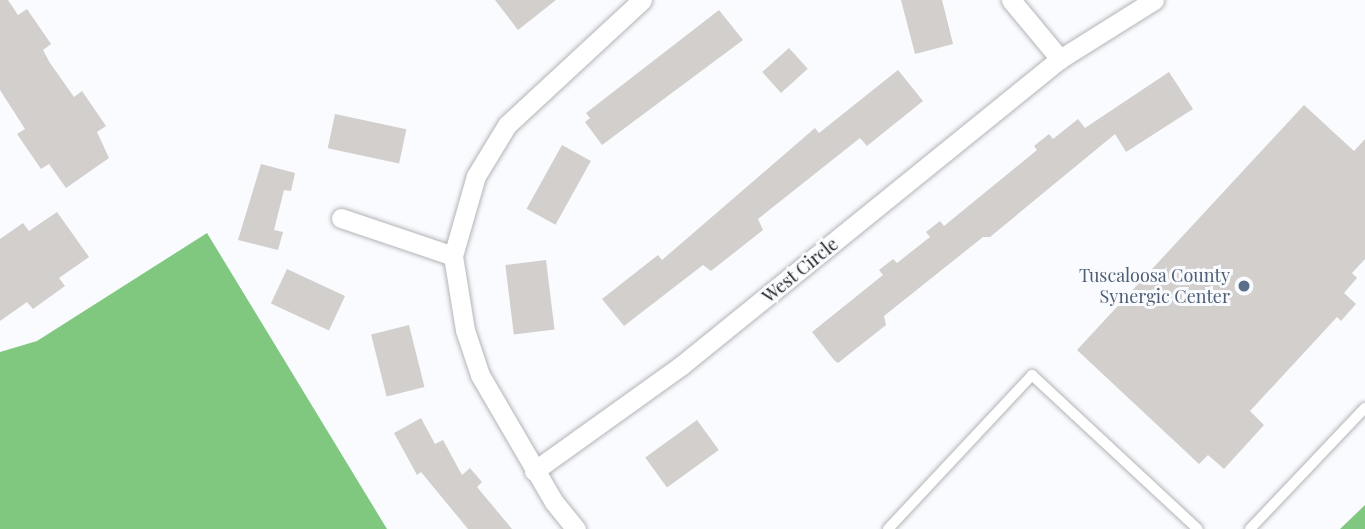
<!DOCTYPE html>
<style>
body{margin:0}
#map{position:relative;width:1365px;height:529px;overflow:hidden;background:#f9fbfe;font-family:"Playfair Display",serif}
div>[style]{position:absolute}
.forest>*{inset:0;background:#80c880}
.building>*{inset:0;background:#d2cfcd;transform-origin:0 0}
.roads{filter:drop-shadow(0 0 2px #b3b4b7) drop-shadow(0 0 2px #b3b4b7)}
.service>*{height:10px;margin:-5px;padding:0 5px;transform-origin:5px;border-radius:5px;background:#fff}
.minor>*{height:19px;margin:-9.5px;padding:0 9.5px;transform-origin:9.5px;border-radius:9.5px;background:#fff}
.dots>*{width:19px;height:19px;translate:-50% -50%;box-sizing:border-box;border:4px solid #f9fbfe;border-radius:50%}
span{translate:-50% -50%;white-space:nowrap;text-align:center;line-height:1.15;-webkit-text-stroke:6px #f9fbfe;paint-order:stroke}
.street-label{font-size:18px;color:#1d1e1f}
.service-label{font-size:18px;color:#4e5e75}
.right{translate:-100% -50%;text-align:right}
</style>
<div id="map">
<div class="forest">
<div style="clip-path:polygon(207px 233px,387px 529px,0 529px,0 352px,37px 341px)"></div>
<div style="clip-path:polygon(1365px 505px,1365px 529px,1340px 529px)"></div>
</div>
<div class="building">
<div style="clip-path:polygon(0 0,8px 0,18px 15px,27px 9px,51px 44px,43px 50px,50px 63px,74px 97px,82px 91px,106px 126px,97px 132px,109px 158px,66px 188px,49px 164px,41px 169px,17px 134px,25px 129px,0 90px)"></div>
<div style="clip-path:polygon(495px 0,556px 0,518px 30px)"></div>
<div style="clip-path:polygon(901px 0,942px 0,953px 44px,915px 54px)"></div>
<div style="clip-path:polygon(719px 10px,743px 40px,602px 145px,585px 122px,590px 118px,586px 113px)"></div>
<div style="left:789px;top:48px;width:28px;height:36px;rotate:48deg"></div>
<div style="clip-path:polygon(898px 70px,923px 101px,867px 146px,860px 138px,758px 219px,763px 230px,711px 271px,703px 265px,624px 326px,602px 299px,658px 255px,662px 260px,815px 128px,819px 133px)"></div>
<div style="clip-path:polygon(1169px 72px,1193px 109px,1126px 152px,1115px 134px,990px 237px,983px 237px,884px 316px,886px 325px,838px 363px,834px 360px,812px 332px,883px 275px,879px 270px,893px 259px,897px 263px,930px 237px,926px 232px,940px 221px,944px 226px,1037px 150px,1034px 146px,1049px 134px,1053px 139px,1078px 119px,1085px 128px)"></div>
<div style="clip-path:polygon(1304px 105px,1354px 151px,1365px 139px,1365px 259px,1352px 273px,1357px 278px,1344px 293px,1356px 304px,1341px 321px,1337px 317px,1250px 411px,1264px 425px,1224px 469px,1208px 455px,1199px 464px,1077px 350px)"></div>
<div style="left:335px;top:114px;width:73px;height:35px;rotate:12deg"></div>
<div style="left:562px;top:145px;width:33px;height:73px;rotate:29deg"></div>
<div style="clip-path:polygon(261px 164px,295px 173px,291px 191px,284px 190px,274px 230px,283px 232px,278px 250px,238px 240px)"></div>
<div style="clip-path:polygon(57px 212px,89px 257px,59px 278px,65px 286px,33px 309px,27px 302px,0 321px,0 239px,23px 223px,29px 231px)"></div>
<div style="left:546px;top:260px;width:70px;height:41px;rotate:83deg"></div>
<div style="left:287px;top:269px;width:64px;height:38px;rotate:25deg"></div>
<div style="left:409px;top:325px;width:64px;height:39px;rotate:76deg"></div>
<div style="clip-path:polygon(421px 418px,435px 444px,443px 440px,462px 475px,470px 468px,482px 482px,477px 487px,512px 529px,468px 529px,421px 472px,417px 475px,394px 433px)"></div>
<div style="left:697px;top:420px;width:37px;height:64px;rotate:54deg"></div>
</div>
<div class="roads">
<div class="service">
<div style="left:888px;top:529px;width:211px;rotate:-46.9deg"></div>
<div style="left:1032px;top:375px;width:226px;rotate:42.9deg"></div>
<div style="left:1250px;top:529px;width:167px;rotate:-46.5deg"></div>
</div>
<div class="minor">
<div style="left:1011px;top:0;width:77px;rotate:50.3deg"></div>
<div style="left:341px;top:218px;width:118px;rotate:18.7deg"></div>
<div style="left:453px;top:256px;width:75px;rotate:80.8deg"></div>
<div style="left:465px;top:330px;width:47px;rotate:71.6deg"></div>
<div style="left:480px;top:375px;width:147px;rotate:59.8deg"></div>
<div style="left:554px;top:502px;width:35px;rotate:51deg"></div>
<div style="left:453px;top:256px;width:83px;rotate:-74deg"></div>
<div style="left:476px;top:176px;width:60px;rotate:-58.7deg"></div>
<div style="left:507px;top:125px;width:184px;rotate:-42.8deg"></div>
<div style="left:534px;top:471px;width:182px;rotate:-35.6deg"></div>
<div style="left:682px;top:365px;width:486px;rotate:-39deg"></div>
<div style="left:1060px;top:59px;width:111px;rotate:-32.1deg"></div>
</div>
</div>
<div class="dots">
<div style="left:1244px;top:286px;background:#5c6f8a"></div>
</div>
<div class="street-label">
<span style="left:800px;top:270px;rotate:-39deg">West Circle</span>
</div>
<div class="service-label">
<span class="right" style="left:1230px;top:286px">Tuscaloosa County<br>Synergic Center</span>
</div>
</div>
